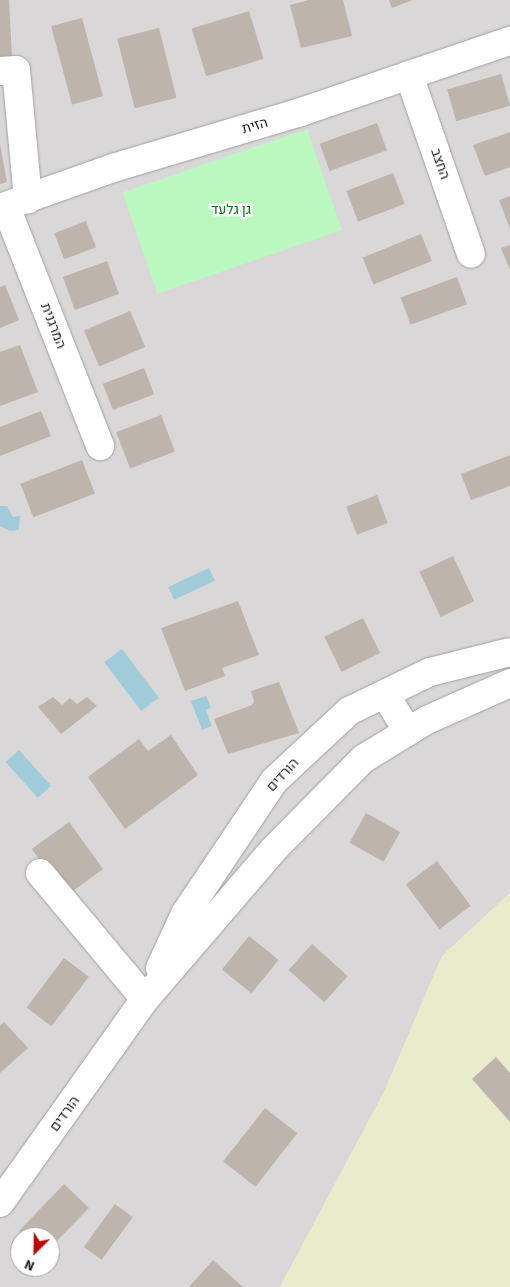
<!DOCTYPE html>
<meta charset="utf-8">
<style>
body{margin:0}
#map{position:relative;width:510px;height:1287px;overflow:hidden;background:#ece8e0;font-family:"Source Sans 3",Heebo,sans-serif}
div>[style]{position:absolute}
.residential>*{inset:0;background:#d9d7d7}
.farmland>*{inset:0;background:#e9ecca}
.park>*{inset:0;background:#bbf8c0;transform-origin:0 0}
.water>*{inset:0;background:#a0ccda;transform-origin:0 0}
.building>*{inset:0;background:#bdb4ac;transform-origin:0 0}
.roads{filter:drop-shadow(0 0 1px #a1a1a1) drop-shadow(0 0 1px #a1a1a1)}
.minor>*{height:28px;margin:-14px;padding:0 14px;transform-origin:14px;border-radius:14px;background:#fff}
span{translate:-50% -50%;white-space:nowrap;text-align:center;line-height:1.15;-webkit-text-stroke:4.5px #fff;paint-order:stroke}
.street-label{font-size:14px;color:#1a1a1a}
.park-label{font-size:14px;color:#0c7516}
.north{position:absolute;left:10px;top:1227px;width:50px;height:50px;box-sizing:border-box;background:#fff;border:1px solid #a3a3a3;border-radius:50%;rotate:203deg;font-size:14px;font-weight:700;line-height:20px;text-align:center;color:#1a1a1a}
.north::after{content:'';display:block;margin:auto;width:18px;height:22px;background:#c30502;clip-path:polygon(50% 0,100% 100%,50% 72%,0 100%)}
</style>
<div id="map">
<div class="residential">
<div style="clip-path:polygon(evenodd,0 0,510px 0,510px 893px,442px 956px,384px 1092px,280px 1287px,0 1287px,0 0,20px 1237px,50px 1237px,50px 1267px,20px 1267px,20px 1237px)"></div>
</div>
<div class="farmland">
<div style="clip-path:polygon(510px 893px,510px 1287px,280px 1287px,384px 1092px,442px 956px)"></div>
</div>
<div class="park">
<div style="left:307px;top:129px;width:107px;height:195px;rotate:71deg"></div>
</div>
<div class="water">
<div style="clip-path:polygon(0 506px,7px 506px,13px 517px,20px 516px,19px 530px,10px 531px,0 526px)"></div>
<div style="left:209px;top:568px;width:14px;height:45px;rotate:65deg"></div>
<div style="left:122px;top:649px;width:61px;height:22px;rotate:53deg"></div>
<div style="clip-path:polygon(206px 696px,211px 707px,206px 710px,212px 726px,202px 730px,191px 701px)"></div>
<div style="left:19px;top:750px;width:48px;height:18px;rotate:48deg"></div>
</div>
<div class="building">
<div style="clip-path:polygon(0 0,9px 0,12px 58px,0 58px)"></div>
<div style="clip-path:polygon(309px 0,343px 0,352px 36px,301px 48px,290px 5px)"></div>
<div style="clip-path:polygon(389px 0,413px 0,392px 8px)"></div>
<div style="left:249px;top:11px;width:50px;height:60px;rotate:73deg"></div>
<div style="left:82px;top:18px;width:81px;height:32px;rotate:75deg"></div>
<div style="left:159px;top:28px;width:72px;height:43px;rotate:76deg"></div>
<div style="left:501px;top:74px;width:33px;height:56px;rotate:74deg"></div>
<div style="left:377px;top:123px;width:29px;height:61px;rotate:70deg"></div>
<div style="clip-path:polygon(510px 132px,510px 167px,485px 176px,473px 145px)"></div>
<div style="clip-path:polygon(0 144px,7px 182px,0 184px)"></div>
<div style="left:393px;top:173px;width:33px;height:50px;rotate:69deg"></div>
<div style="clip-path:polygon(510px 196px,510px 229px,499px 200px)"></div>
<div style="left:86px;top:221px;width:28px;height:34px;rotate:69deg"></div>
<div style="left:421px;top:234px;width:29px;height:63px;rotate:68deg"></div>
<div style="clip-path:polygon(510px 245px,510px 270px,501px 248px)"></div>
<div style="left:107px;top:261px;width:35px;height:47px;rotate:70deg"></div>
<div style="left:457px;top:277px;width:29px;height:60px;rotate:70deg"></div>
<div style="clip-path:polygon(5px 285px,19px 320px,0 328px,0 287px)"></div>
<div style="left:130px;top:311px;width:39px;height:50px;rotate:67deg"></div>
<div style="clip-path:polygon(20px 345px,38px 392px,0 406px,0 352px)"></div>
<div style="left:144px;top:368px;width:28px;height:44px;rotate:69deg"></div>
<div style="clip-path:polygon(41px 411px,51px 436px,0 456px,0 427px)"></div>
<div style="left:161px;top:415px;width:39px;height:48px;rotate:69deg"></div>
<div style="clip-path:polygon(510px 455px,510px 486px,471px 500px,461px 474px)"></div>
<div style="left:82px;top:460px;width:36px;height:66px;rotate:69deg"></div>
<div style="left:377px;top:495px;width:30px;height:33px;rotate:69deg"></div>
<div style="left:453px;top:556px;width:50px;height:37px;rotate:65deg"></div>
<div style="clip-path:polygon(238px 601px,259px 655px,222px 668px,225px 676px,185px 691px,161px 628px)"></div>
<div style="left:363px;top:618px;width:39px;height:43px;rotate:64deg"></div>
<div style="clip-path:polygon(279px 682px,299px 733px,228px 754px,214px 719px,252px 705px,254px 701px,251px 691px)"></div>
<div style="clip-path:polygon(53px 697px,62px 705px,70px 698px,77px 704px,87px 697px,97px 706px,61px 734px,38px 707px)"></div>
<div style="clip-path:polygon(171px 735px,198px 775px,125px 829px,88px 777px,139px 739px,148px 751px)"></div>
<div style="left:366px;top:813px;width:39px;height:34px;rotate:29deg"></div>
<div style="left:69px;top:822px;width:58px;height:46px;rotate:54deg"></div>
<div style="left:437px;top:861px;width:56px;height:39px;rotate:53deg"></div>
<div style="left:249px;top:936px;width:38px;height:43px;rotate:39deg"></div>
<div style="left:312px;top:944px;width:48px;height:35px;rotate:42deg"></div>
<div style="left:64px;top:958px;width:31px;height:62px;rotate:37deg"></div>
<div style="clip-path:polygon(4px 1022px,28px 1048px,0 1073px,0 1026px)"></div>
<div style="clip-path:polygon(496px 1057px,510px 1073px,510px 1122px,472px 1079px)"></div>
<div style="left:265px;top:1108px;width:41px;height:68px;rotate:38deg"></div>
<div style="clip-path:polygon(64px 1184px,89px 1208px,50px 1248px,50px 1237px,25px 1237px,19px 1231px)"></div>
<div style="left:115px;top:1204px;width:22px;height:53px;rotate:36deg"></div>
<div style="clip-path:polygon(213px 1260px,243px 1287px,189px 1287px)"></div>
</div>
<div class="roads">
<div class="minor">
<div style="left:0;top:71px;width:16px;rotate:-4deg"></div>
<div style="left:16px;top:70px;width:130px;rotate:84.7deg"></div>
<div style="left:409px;top:75px;width:189px;rotate:70.9deg"></div>
<div style="left:6px;top:207px;width:257px;rotate:68.5deg"></div>
<div style="left:0;top:208px;width:120px;rotate:-19.5deg"></div>
<div style="left:113px;top:168px;width:193px;rotate:-16.6deg"></div>
<div style="left:298px;top:113px;width:224px;rotate:-18.8deg"></div>
<div style="left:385px;top:694px;width:44px;rotate:58.8deg"></div>
<div style="left:40px;top:873px;width:164px;rotate:50.2deg"></div>
<div style="left:160px;top:968px;width:60px;rotate:-65.2deg"></div>
<div style="left:185px;top:914px;width:160px;rotate:-56.2deg"></div>
<div style="left:274px;top:781px;width:103px;rotate:-43deg"></div>
<div style="left:349px;top:711px;width:90px;rotate:-25.7deg"></div>
<div style="left:430px;top:672px;width:82px;rotate:-14deg"></div>
<div style="left:0;top:1203px;width:250px;rotate:-54.6deg"></div>
<div style="left:145px;top:999px;width:196px;rotate:-49.3deg"></div>
<div style="left:273px;top:850px;width:128px;rotate:-45.3deg"></div>
<div style="left:363px;top:759px;width:75px;rotate:-31.4deg"></div>
<div style="left:427px;top:720px;width:91px;rotate:-24deg"></div>
</div>
</div>
<div class="street-label">
<span style="left:255px;top:126px;rotate:-16deg">הזית</span>
<span style="left:440px;top:164px;rotate:71deg">החצב</span>
<span style="left:53px;top:326px;rotate:69deg">המרגנית</span>
<span style="left:283px;top:775px;rotate:-47deg">הורדים</span>
<span style="left:65px;top:1114px;rotate:-54deg">הורדים</span>
</div>
<div class="park-label">
<span style="left:231px;top:210px">גן גלעד</span>
</div>
<div class="north">N</div>
</div>
